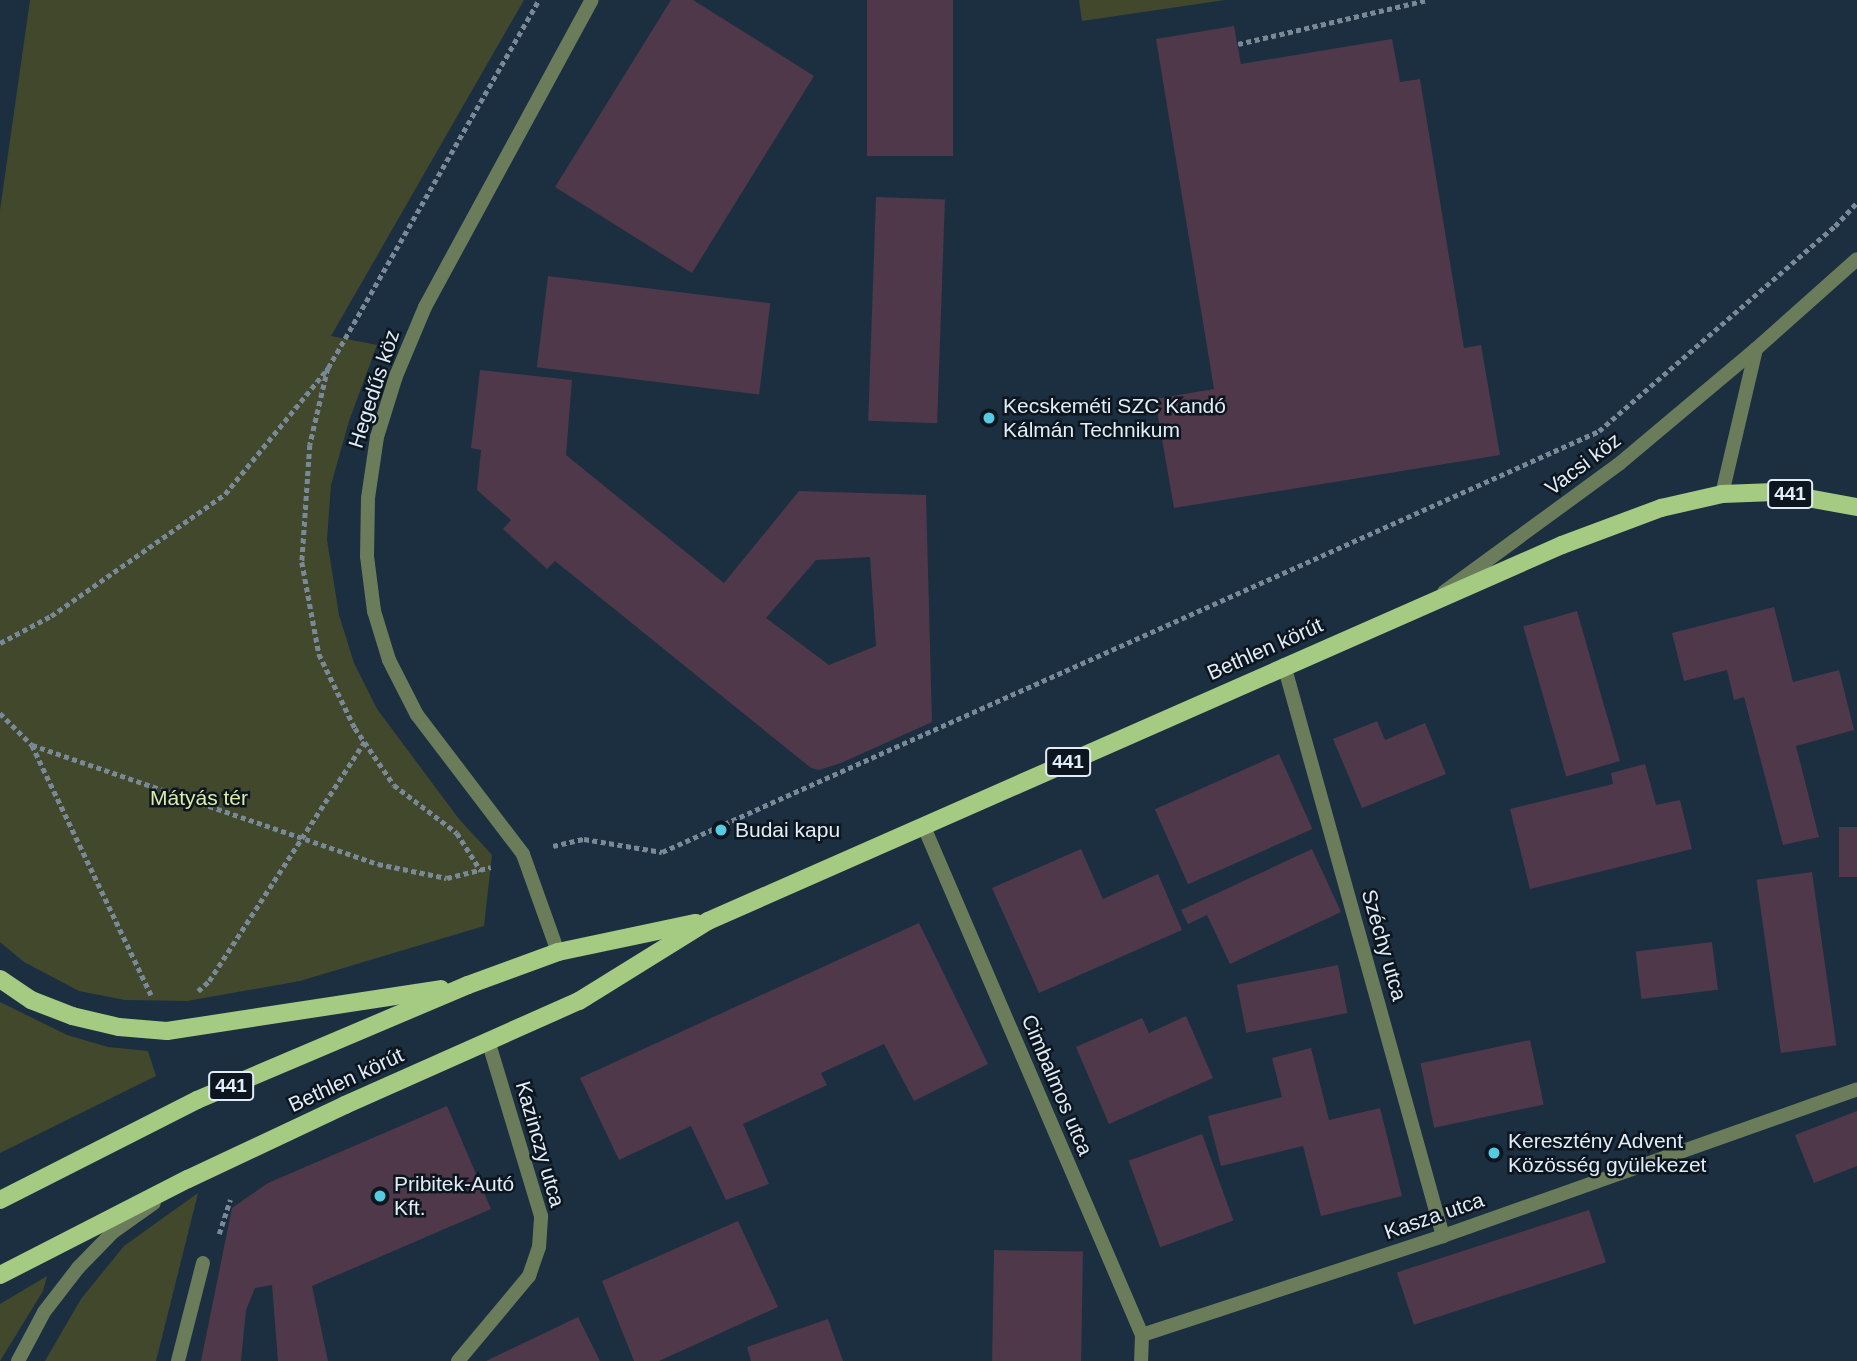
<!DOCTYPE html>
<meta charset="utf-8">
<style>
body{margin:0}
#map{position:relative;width:1857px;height:1361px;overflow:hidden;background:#1b2f40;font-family:Arial,sans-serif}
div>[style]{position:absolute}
.green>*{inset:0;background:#42482c}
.building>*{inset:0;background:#4f3849;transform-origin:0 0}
.path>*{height:4.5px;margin-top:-2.25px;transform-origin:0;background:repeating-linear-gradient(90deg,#798998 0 5px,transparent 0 8.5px)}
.service>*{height:14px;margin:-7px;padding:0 7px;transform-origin:7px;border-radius:7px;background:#6a7c5a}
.minor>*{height:14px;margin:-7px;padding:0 7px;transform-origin:7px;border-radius:7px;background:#6a7c5a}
.tertiary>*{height:14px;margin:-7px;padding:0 7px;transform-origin:7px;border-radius:7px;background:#6a7c5a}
.primary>*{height:18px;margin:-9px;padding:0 9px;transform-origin:9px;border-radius:9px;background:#a5cb83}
.dots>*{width:19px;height:19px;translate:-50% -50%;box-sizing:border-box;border:4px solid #0d161e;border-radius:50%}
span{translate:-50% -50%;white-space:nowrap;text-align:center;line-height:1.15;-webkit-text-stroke:5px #0d161e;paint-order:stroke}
.shield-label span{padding:2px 5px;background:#0d161e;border:2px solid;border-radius:5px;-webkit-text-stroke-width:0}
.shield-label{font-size:19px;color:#e0ecf8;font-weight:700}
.street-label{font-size:21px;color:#e0ecf8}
.poi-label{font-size:21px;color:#e0ecf8}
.left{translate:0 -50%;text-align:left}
.park-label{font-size:21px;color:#deeca6}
</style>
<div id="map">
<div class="green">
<div style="clip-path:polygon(30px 0,524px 0,331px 336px,377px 345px,349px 421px,331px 485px,327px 540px,339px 615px,354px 663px,377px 709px,459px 819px,492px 855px,484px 926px,300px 981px,187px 1001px,125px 1000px,79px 991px,24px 962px,0 942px,0 210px)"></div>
<div style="clip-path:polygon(1079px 0,1225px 0,1082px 21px)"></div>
<div style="clip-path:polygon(0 1002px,67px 1035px,108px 1047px,148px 1051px,156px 1076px,0 1153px)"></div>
<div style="clip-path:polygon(198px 1193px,156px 1361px,45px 1361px,81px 1299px,124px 1246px)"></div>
<div style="clip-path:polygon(47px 1276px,43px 1291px,0 1361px,0 1304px)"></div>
</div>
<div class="building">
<div style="clip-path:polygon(671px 0,693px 0,814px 76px,692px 273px,555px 187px)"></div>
<div style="left:867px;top:0;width:86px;height:156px"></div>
<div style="clip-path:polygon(1234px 26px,1241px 64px,1392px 39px,1400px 82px,1420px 79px,1464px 348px,1481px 345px,1500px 455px,1174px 508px,1155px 399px,1214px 389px,1156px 39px)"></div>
<div style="left:876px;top:197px;width:69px;height:224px;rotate:2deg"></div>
<div style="left:548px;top:276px;width:224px;height:92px;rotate:7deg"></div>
<div style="clip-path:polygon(evenodd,480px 370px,572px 380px,566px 455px,724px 583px,799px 491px,926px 495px,932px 722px,841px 763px,819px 770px,811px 768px,555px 561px,547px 569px,503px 529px,511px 520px,477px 490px,481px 450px,471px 448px,480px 370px,870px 557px,876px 646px,829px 665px,766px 618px,816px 560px,870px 557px)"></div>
<div style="clip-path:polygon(1774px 607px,1793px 682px,1839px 670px,1854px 730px,1796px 746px,1819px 837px,1783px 845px,1744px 697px,1734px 700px,1727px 670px,1684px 681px,1672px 633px)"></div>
<div style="left:1577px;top:611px;width:156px;height:56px;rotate:74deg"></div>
<div style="clip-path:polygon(1377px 721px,1385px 740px,1425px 723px,1446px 774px,1362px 808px,1333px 739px)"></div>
<div style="left:1279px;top:754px;width:82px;height:136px;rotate:66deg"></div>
<div style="clip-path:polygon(1645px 764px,1656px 805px,1680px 800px,1692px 849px,1530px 889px,1510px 809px,1613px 784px,1611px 773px)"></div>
<div style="left:1857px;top:827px;width:50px;height:18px;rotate:90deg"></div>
<div style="clip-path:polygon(1081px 849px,1103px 899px,1158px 874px,1182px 930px,1039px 993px,992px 888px)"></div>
<div style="clip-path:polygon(1312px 849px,1341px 912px,1230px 964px,1207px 915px,1188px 924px,1181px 910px)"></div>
<div style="left:1812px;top:872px;width:175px;height:56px;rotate:82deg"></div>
<div style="clip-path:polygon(919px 923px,988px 1064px,914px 1101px,884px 1044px,821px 1073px,827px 1085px,743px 1124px,769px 1184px,726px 1200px,691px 1126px,619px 1160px,580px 1078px)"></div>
<div style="left:1712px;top:942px;width:48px;height:77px;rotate:83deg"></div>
<div style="left:1338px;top:965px;width:49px;height:103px;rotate:79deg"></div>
<div style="clip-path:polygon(1186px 1016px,1213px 1078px,1109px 1124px,1076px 1047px,1142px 1018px,1149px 1033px)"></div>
<div style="left:1530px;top:1040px;width:66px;height:112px;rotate:78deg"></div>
<div style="clip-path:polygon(1311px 1048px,1329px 1120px,1380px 1108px,1402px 1196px,1321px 1216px,1303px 1146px,1221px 1166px,1208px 1116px,1282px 1097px,1272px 1058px)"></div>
<div style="clip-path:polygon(447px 1106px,491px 1209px,312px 1286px,328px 1361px,278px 1361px,272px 1285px,255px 1288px,246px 1310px,241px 1361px,201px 1361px,232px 1208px,268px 1183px)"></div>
<div style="clip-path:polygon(1857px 1111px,1857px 1166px,1814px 1183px,1795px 1135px)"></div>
<div style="left:1202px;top:1134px;width:92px;height:78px;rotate:70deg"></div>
<div style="left:1589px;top:1210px;width:55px;height:202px;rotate:72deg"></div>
<div style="clip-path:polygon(738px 1221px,778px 1307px,659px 1361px,634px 1361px,602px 1281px)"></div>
<div style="left:994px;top:1250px;width:89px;height:111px;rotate:1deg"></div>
<div style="clip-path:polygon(578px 1317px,600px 1361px,486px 1361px)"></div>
<div style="clip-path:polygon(828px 1319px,843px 1361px,751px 1361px,747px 1347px)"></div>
</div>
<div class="path">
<div style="left:1238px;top:44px;width:194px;rotate:-13.1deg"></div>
<div style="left:328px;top:368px;width:424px;rotate:-60.2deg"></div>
<div style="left:0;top:643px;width:58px;rotate:-27.9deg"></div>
<div style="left:51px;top:616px;width:213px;rotate:-35deg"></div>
<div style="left:225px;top:494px;width:163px;rotate:-50.7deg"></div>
<div style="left:328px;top:368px;width:79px;rotate:103.2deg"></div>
<div style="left:310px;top:445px;width:117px;rotate:93.9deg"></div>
<div style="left:302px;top:562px;width:94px;rotate:79.5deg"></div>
<div style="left:319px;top:654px;width:82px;rotate:64.1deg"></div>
<div style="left:355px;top:728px;width:69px;rotate:55.6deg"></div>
<div style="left:394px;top:785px;width:79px;rotate:37.3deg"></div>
<div style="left:457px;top:833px;width:45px;rotate:57.7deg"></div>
<div style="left:0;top:713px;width:45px;rotate:45deg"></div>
<div style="left:32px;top:745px;width:366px;rotate:19deg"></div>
<div style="left:378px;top:864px;width:70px;rotate:11.5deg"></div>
<div style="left:447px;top:878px;width:45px;rotate:-14deg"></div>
<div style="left:32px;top:745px;width:277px;rotate:64.5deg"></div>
<div style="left:553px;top:846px;width:32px;rotate:-13deg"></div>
<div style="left:584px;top:839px;width:79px;rotate:9.5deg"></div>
<div style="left:662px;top:852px;width:1027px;rotate:-24.19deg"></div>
<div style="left:1599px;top:431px;width:313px;rotate:-41deg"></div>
<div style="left:1835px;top:226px;width:33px;rotate:-47deg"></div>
<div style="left:198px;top:991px;width:15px;rotate:-42deg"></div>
<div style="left:209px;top:981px;width:286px;rotate:-57deg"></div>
<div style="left:219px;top:1234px;width:36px;rotate:-72deg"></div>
</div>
<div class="service">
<div style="left:178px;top:1361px;width:101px;rotate:-75.7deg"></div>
</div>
<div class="minor">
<div style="left:1722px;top:494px;width:149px;rotate:-76.8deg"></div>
<div style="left:1284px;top:665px;width:593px;rotate:74.44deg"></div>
<div style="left:924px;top:827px;width:553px;rotate:66.77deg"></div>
<div style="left:1142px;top:1335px;width:26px;rotate:92deg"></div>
<div style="left:558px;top:952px;width:104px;rotate:-109.7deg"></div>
<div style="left:523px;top:854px;width:175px;rotate:-127.3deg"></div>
<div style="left:417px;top:715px;width:62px;rotate:-117deg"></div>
<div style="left:389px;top:660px;width:51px;rotate:-107deg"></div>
<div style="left:374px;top:611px;width:55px;rotate:-97.3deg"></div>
<div style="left:367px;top:556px;width:58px;rotate:-89deg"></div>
<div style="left:368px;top:498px;width:62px;rotate:-81.6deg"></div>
<div style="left:377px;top:437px;width:64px;rotate:-72.7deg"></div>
<div style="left:396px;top:376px;width:75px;rotate:-67.2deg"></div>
<div style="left:425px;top:307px;width:349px;rotate:-61.5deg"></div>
<div style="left:1142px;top:1335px;width:317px;rotate:-18.2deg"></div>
<div style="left:1443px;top:1236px;width:439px;rotate:-19.5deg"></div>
<div style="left:458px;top:1361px;width:111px;rotate:-50.1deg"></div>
<div style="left:529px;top:1276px;width:31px;rotate:-71deg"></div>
<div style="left:539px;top:1247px;width:31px;rotate:-86deg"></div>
<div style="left:541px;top:1216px;width:184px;rotate:-106.8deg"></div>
</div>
<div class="tertiary">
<div style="left:1444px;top:592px;width:217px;rotate:-36.2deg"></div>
<div style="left:1619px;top:464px;width:179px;rotate:-40deg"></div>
<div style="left:1756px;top:349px;width:135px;rotate:-41.7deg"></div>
<div style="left:18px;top:1361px;width:55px;rotate:-62deg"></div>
<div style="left:44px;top:1312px;width:56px;rotate:-52.3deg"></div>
<div style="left:78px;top:1268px;width:50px;rotate:-45.8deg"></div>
<div style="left:113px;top:1232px;width:50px;rotate:-35.3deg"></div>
</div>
<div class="primary">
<div style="left:0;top:979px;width:37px;rotate:34deg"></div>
<div style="left:31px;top:1000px;width:44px;rotate:21.3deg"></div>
<div style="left:72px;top:1016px;width:48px;rotate:13.2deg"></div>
<div style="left:119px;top:1027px;width:48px;rotate:4.8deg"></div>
<div style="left:167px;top:1031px;width:277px;rotate:-8.7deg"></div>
<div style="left:0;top:1200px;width:221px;rotate:-26.9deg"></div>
<div style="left:197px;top:1100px;width:294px;rotate:-23deg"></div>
<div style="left:468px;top:985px;width:96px;rotate:-20.1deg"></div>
<div style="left:558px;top:952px;width:141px;rotate:-11.9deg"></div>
<div style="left:0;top:1275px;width:211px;rotate:-27.1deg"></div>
<div style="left:188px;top:1179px;width:174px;rotate:-25.2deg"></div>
<div style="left:345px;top:1105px;width:256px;rotate:-24deg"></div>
<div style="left:579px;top:1001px;width:152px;rotate:-31.8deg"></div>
<div style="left:708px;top:921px;width:933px;rotate:-23.76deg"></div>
<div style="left:1562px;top:545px;width:106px;rotate:-20.5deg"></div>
<div style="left:1661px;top:508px;width:63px;rotate:-12.9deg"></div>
<div style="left:1722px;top:494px;width:53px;rotate:-2.2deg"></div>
<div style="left:1775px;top:492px;width:83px;rotate:10.4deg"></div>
</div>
<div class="dots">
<div style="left:989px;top:418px;background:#55cae0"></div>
<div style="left:721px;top:830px;background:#55cae0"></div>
<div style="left:1494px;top:1153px;background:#55cae0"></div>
<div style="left:380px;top:1196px;background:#55cae0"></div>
</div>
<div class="shield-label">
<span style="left:1790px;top:494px">441</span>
<span style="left:1068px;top:762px">441</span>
<span style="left:231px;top:1086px">441</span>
</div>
<div class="street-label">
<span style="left:374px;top:389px;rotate:-72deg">Hegedűs köz</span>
<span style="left:1583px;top:464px;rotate:-37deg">Vacsi köz</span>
<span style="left:1265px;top:649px;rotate:-24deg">Bethlen körút</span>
<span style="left:1384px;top:945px;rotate:74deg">Széchy utca</span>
<span style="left:346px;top:1080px;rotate:-25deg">Bethlen körút</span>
<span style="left:1057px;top:1085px;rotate:67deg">Cimbalmos utca</span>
<span style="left:540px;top:1144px;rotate:74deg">Kazinczy utca</span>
<span style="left:1434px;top:1216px;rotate:-19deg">Kasza utca</span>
</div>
<div class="poi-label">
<span class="left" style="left:1003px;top:418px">Kecskeméti SZC Kandó<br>Kálmán Technikum</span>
<span class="left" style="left:735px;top:830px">Budai kapu</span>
<span class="left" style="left:1508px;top:1153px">Keresztény Advent<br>Közösség gyülekezet</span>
<span class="left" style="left:394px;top:1196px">Pribitek-Autó<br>Kft.</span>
</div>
<div class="park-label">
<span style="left:199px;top:798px">Mátyás tér</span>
</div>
</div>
